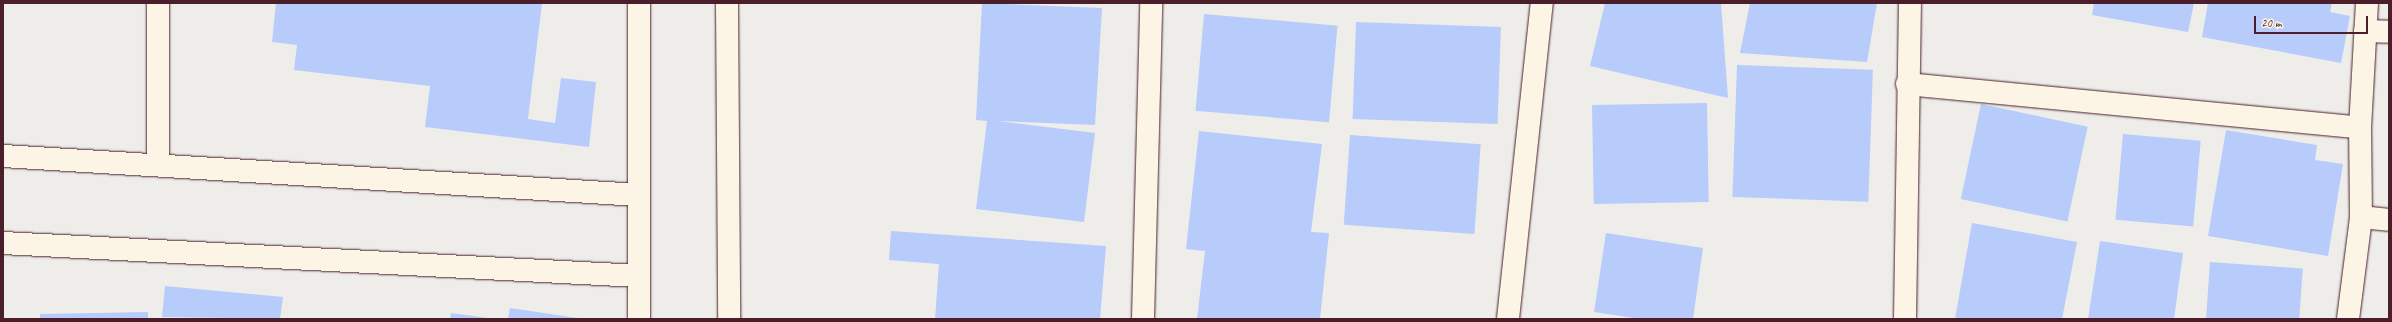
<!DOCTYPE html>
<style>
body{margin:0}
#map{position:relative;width:2392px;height:322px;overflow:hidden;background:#eeede9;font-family:Caveat,sans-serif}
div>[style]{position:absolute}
.building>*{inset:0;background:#b7ccfb;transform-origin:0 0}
.roads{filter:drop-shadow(0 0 1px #4a1f2b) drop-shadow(0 0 1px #4a1f2b)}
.minor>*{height:22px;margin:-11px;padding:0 11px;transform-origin:11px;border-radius:11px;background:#fcf5e5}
span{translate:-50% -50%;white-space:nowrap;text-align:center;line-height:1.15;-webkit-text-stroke:3px #fcf5e5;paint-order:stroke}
.frame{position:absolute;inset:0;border:4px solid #4a1f2b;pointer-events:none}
.scale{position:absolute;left:2254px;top:16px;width:114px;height:18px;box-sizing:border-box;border:2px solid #4a1f2b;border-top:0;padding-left:5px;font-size:12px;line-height:14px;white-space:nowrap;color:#4a1f2b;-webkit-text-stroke:3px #fcf5e5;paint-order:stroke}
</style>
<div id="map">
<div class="building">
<div style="clip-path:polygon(276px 3px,542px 3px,528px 119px,555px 123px,561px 78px,596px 82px,589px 147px,425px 127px,430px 86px,294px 70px,297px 45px,272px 42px)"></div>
<div style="clip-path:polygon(982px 3px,1102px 8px,1095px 125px,997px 121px,1095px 133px,1084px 222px,976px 209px,987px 121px,976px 120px)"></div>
<div style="clip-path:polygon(1605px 3px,1721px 3px,1728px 98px,1590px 66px)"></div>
<div style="clip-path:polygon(1750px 3px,1877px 3px,1867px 62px,1740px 53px)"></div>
<div style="clip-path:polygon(2094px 3px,2194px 3px,2188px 32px,2092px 15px)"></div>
<div style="clip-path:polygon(2208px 3px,2332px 3px,2330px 12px,2350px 16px,2341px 63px,2202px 37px)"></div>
<div style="left:1204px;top:14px;width:134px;height:97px;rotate:5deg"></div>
<div style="left:1356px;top:22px;width:145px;height:97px;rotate:2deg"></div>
<div style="left:1737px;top:65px;width:136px;height:132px;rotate:2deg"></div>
<div style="left:1707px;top:103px;width:99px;height:115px;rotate:89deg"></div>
<div style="left:1981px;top:104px;width:109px;height:97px;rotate:12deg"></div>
<div style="clip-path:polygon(2226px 130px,2317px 145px,2315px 160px,2343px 164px,2328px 256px,2208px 236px)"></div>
<div style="clip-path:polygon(1199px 131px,1322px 144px,1311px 232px,1329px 233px,1320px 319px,1197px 319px,1205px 251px,1186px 249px)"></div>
<div style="left:2123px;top:134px;width:78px;height:86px;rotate:5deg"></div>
<div style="left:1350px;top:135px;width:131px;height:90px;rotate:4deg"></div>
<div style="clip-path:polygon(1972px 223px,2077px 242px,2062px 319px,1955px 319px)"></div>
<div style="clip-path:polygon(891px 231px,1106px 246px,1100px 319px,935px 319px,939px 264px,889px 260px)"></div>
<div style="clip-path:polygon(1606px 233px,1703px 248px,1693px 319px,1641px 319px,1594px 312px)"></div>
<div style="clip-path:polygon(2100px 241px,2183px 253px,2174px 319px,2088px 319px)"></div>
<div style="left:2210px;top:262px;width:93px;height:57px;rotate:4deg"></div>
<div style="clip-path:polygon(165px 286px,283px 297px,280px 319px,162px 317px)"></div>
<div style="clip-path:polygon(510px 308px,577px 318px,577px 319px,508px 319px)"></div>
<div style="clip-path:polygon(148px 312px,148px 319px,40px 319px,40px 314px)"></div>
<div style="clip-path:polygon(451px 313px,488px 318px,488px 319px,450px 319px)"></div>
</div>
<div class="roads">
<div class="minor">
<div style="left:158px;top:3px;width:162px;rotate:90deg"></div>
<div style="left:639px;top:3px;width:316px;rotate:90deg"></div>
<div style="left:727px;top:3px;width:316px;rotate:89.6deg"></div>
<div style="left:2365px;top:31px;width:24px;rotate:2deg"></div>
<div style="left:1907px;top:84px;width:455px;rotate:5.5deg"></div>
<div style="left:3px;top:156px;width:637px;rotate:3.51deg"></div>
<div style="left:2361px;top:217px;width:28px;rotate:6deg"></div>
<div style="left:3px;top:243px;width:637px;rotate:2.97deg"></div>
<div style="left:1143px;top:319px;width:316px;rotate:-88.5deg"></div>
<div style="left:1508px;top:319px;width:318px;rotate:-83.9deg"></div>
<div style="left:1905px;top:319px;width:316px;rotate:-89.1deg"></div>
<div style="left:2348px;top:319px;width:103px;rotate:-82.7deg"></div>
<div style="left:2361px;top:217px;width:89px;rotate:-90.6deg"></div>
<div style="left:2360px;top:128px;width:125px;rotate:-86.8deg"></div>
</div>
</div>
<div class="frame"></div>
<div class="scale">20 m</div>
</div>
